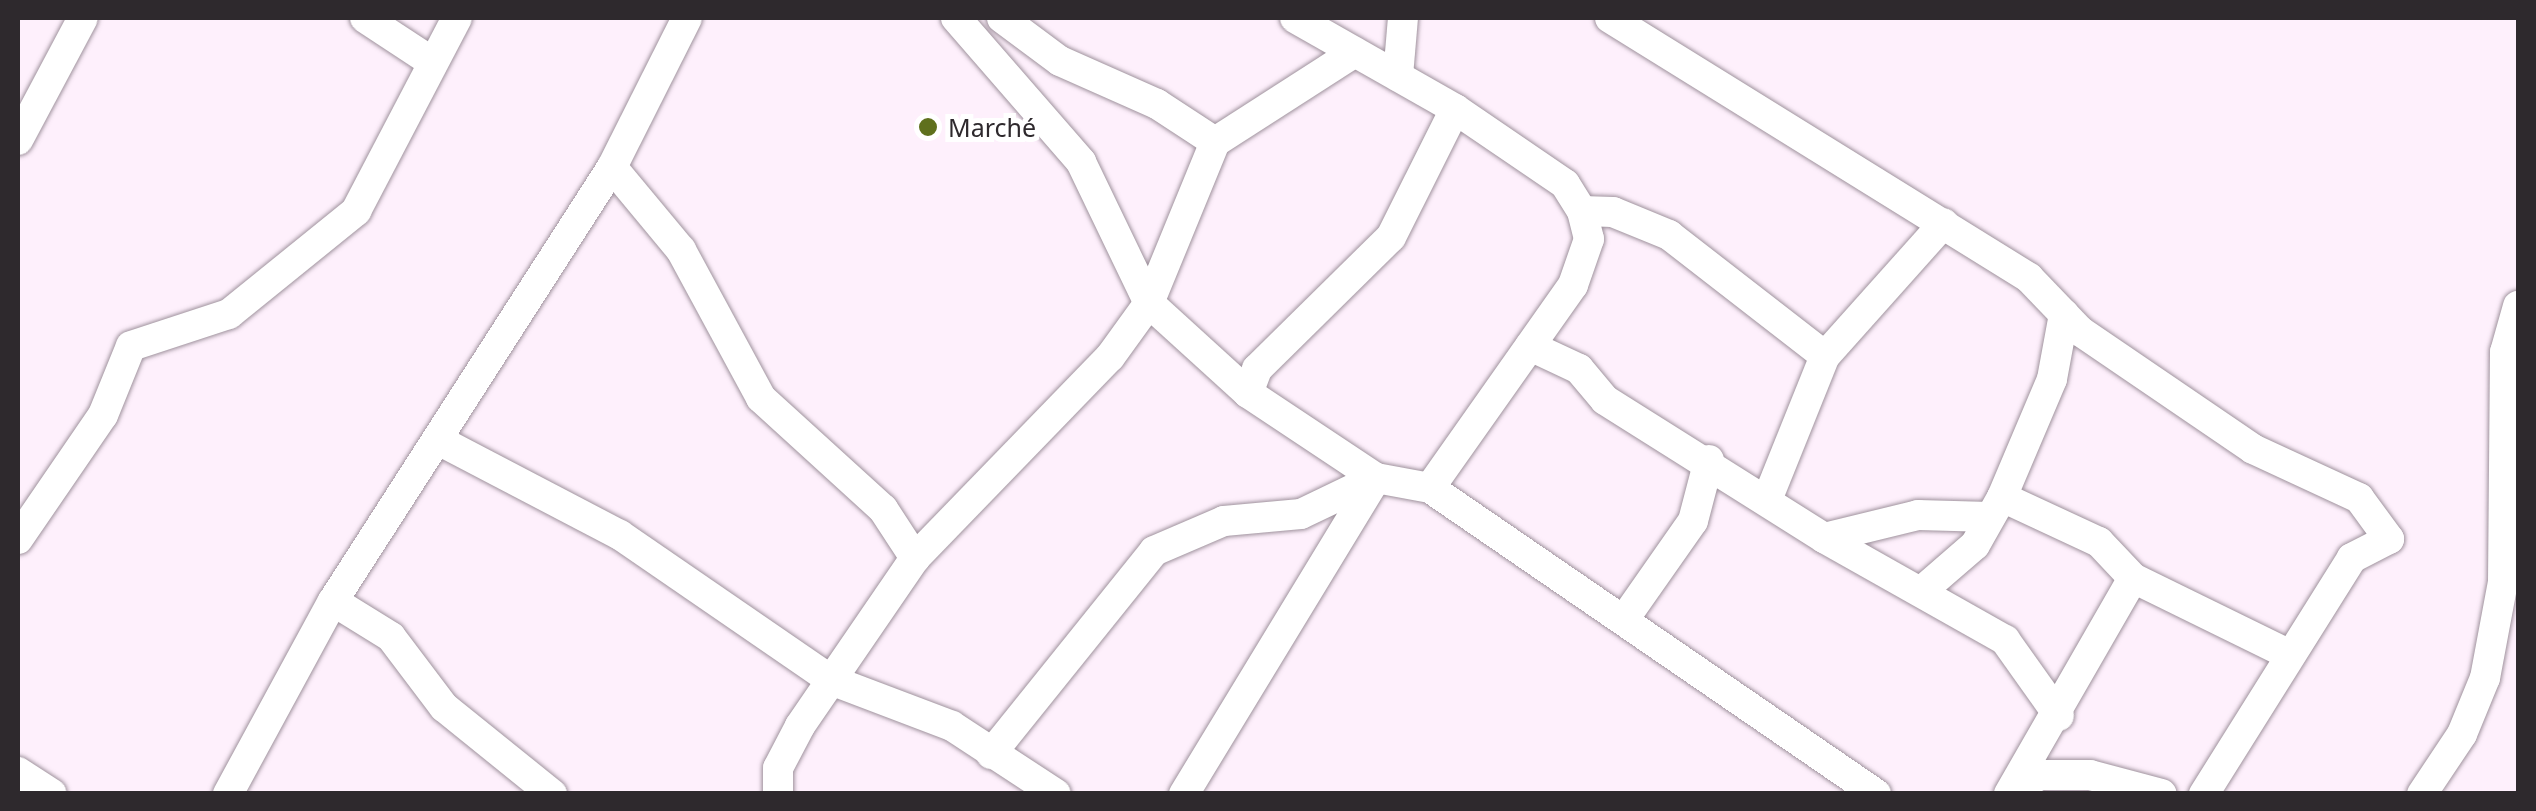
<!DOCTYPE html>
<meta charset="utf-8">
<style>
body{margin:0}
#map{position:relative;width:2536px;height:811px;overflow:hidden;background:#fef0fc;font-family:"Noto Sans",sans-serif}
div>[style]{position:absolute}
.roads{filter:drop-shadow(0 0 2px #9f929d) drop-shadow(0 0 2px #9f929d)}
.minor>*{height:30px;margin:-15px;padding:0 15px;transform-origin:15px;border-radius:15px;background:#fff}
.dots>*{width:28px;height:28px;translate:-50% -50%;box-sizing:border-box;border:5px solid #fff;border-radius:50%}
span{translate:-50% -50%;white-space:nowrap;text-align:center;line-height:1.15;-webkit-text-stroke:10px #fff;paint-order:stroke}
.poi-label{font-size:25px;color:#2e292d}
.left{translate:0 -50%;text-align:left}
.frame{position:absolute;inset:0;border:20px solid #2e292d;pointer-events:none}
</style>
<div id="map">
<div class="roads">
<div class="minor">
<div style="left:365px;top:18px;width:80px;rotate:33.3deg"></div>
<div style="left:956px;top:18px;width:191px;rotate:49deg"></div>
<div style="left:1081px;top:162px;width:157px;rotate:64.3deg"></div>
<div style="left:1149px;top:303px;width:134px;rotate:42.3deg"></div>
<div style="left:1248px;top:393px;width:154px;rotate:33.6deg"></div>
<div style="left:1376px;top:478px;width:55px;rotate:10.5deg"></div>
<div style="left:1430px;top:488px;width:541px;rotate:34.45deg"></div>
<div style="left:1002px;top:18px;width:72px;rotate:36.6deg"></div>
<div style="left:1060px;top:61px;width:106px;rotate:23.9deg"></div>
<div style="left:1157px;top:104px;width:69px;rotate:33.2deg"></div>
<div style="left:1295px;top:18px;width:184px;rotate:29.6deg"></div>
<div style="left:1455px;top:109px;width:133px;rotate:34.3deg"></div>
<div style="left:1565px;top:184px;width:32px;rotate:58deg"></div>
<div style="left:1582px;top:211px;width:29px;rotate:76deg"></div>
<div style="left:1589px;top:239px;width:49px;rotate:109.2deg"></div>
<div style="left:1573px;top:285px;width:248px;rotate:125.2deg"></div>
<div style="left:1610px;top:18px;width:493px;rotate:31.8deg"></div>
<div style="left:2029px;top:278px;width:74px;rotate:46.1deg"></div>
<div style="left:2080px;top:331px;width:209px;rotate:34.3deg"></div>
<div style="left:2253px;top:449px;width:117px;rotate:24.8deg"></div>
<div style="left:2359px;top:498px;width:51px;rotate:53.8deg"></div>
<div style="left:2389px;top:539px;width:42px;rotate:152.8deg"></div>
<div style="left:2352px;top:558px;width:279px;rotate:122.1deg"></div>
<div style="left:1398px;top:76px;width:58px;rotate:-85.1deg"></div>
<div style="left:18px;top:140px;width:138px;rotate:-62deg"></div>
<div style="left:612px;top:167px;width:108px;rotate:50.3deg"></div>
<div style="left:681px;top:250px;width:168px;rotate:61.6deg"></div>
<div style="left:761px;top:398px;width:165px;rotate:42.3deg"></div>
<div style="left:883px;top:509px;width:59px;rotate:56.9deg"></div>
<div style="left:915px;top:558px;width:204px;rotate:124.4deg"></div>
<div style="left:800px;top:726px;width:47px;rotate:117.6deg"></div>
<div style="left:778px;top:768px;width:26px;rotate:90deg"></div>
<div style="left:1582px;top:211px;width:31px;rotate:2deg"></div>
<div style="left:1613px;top:212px;width:61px;rotate:22.3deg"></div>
<div style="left:1669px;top:235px;width:197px;rotate:37.8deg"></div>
<div style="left:1530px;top:346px;width:54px;rotate:25.1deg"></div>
<div style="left:1579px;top:369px;width:40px;rotate:50deg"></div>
<div style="left:1605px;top:400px;width:259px;rotate:32.2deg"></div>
<div style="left:1824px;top:538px;width:208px;rotate:29.4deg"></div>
<div style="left:2005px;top:640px;width:93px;rotate:54.6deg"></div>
<div style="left:1248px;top:393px;width:26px;rotate:-69deg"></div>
<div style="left:1257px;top:369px;width:188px;rotate:-44.6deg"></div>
<div style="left:1391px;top:237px;width:143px;rotate:-63.4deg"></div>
<div style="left:440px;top:441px;width:203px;rotate:27.6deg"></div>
<div style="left:620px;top:535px;width:256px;rotate:34.5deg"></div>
<div style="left:831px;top:680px;width:129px;rotate:20.8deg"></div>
<div style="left:952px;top:726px;width:124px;rotate:33.2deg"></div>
<div style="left:2002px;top:497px;width:107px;rotate:24.9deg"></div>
<div style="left:2099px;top:542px;width:50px;rotate:46.6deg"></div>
<div style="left:2133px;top:578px;width:249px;rotate:119.9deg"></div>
<div style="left:1767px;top:500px;width:155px;rotate:-68.1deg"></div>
<div style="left:1825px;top:356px;width:178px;rotate:-48.2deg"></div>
<div style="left:1824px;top:538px;width:97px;rotate:-13.7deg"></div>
<div style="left:1918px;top:515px;width:72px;rotate:1.6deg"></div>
<div style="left:18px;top:539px;width:150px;rotate:-55.6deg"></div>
<div style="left:103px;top:415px;width:74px;rotate:-67.9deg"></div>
<div style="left:131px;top:346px;width:103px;rotate:-18.1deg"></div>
<div style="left:229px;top:314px;width:164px;rotate:-39deg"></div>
<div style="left:356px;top:211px;width:218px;rotate:-62.4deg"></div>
<div style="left:915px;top:558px;width:280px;rotate:-45.9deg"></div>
<div style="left:1110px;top:357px;width:67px;rotate:-54.2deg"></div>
<div style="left:1149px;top:303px;width:174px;rotate:-67.7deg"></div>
<div style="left:1215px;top:142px;width:166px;rotate:-32.7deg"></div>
<div style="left:2133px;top:578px;width:173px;rotate:26.1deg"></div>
<div style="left:1924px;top:589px;width:67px;rotate:-40.8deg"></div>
<div style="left:1975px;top:545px;width:55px;rotate:-60.6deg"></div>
<div style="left:2002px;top:497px;width:128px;rotate:-67deg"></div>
<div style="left:2052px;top:379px;width:66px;rotate:-79.5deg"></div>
<div style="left:333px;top:601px;width:68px;rotate:31.8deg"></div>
<div style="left:391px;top:637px;width:88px;rotate:52.9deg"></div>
<div style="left:444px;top:707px;width:139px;rotate:38.9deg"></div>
<div style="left:1625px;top:618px;width:118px;rotate:-55deg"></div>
<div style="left:1693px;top:521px;width:63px;rotate:-75.3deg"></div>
<div style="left:991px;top:754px;width:260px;rotate:-51.2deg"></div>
<div style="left:1154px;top:551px;width:76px;rotate:-23.2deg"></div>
<div style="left:1224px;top:521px;width:77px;rotate:-5.2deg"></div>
<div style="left:1301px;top:514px;width:83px;rotate:-25.6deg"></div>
<div style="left:18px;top:772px;width:40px;rotate:32.9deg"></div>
<div style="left:2012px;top:791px;width:32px;rotate:-30deg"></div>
<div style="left:2040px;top:775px;width:50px"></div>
<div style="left:2090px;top:775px;width:74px;rotate:14.8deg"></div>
<div style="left:228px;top:794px;width:220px;rotate:-61.5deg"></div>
<div style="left:333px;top:601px;width:516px;rotate:-57.26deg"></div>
<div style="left:612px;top:167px;width:167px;rotate:-63.3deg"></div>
<div style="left:1184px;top:794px;width:370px;rotate:-58.7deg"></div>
<div style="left:2422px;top:794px;width:72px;rotate:-56.3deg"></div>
<div style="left:2462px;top:734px;width:61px;rotate:-67.7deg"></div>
<div style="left:2485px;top:678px;width:98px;rotate:-79.4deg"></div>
<div style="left:2503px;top:582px;width:230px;rotate:-89.5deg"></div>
<div style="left:2505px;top:352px;width:48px;rotate:-74.2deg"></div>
</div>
</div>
<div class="dots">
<div style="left:928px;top:127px;background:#5f701d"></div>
</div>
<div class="poi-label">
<span class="left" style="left:948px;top:127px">Marché</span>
</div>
<div class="frame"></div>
</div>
